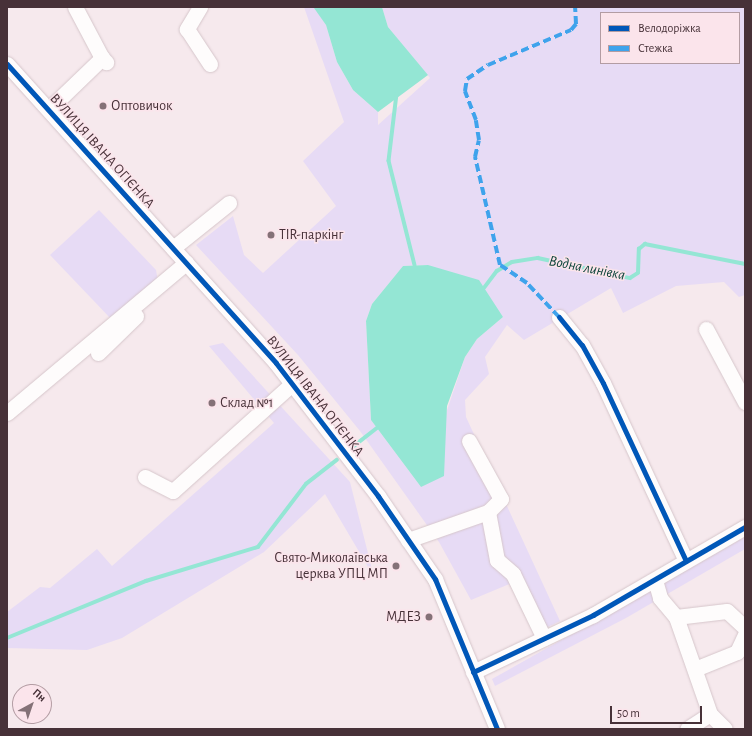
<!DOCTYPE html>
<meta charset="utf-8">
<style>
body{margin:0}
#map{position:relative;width:752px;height:736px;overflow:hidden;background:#f6e9ed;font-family:"Alegreya Sans",sans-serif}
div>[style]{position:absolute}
.green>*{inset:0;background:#e7dbf5}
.water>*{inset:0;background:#94e6d4}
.stream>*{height:3.5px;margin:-1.75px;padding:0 1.75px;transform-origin:1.75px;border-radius:1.75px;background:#94e6d4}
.roads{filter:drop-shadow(0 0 1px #d6c6cb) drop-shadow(0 0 1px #d6c6cb)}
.minor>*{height:15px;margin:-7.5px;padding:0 7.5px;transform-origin:7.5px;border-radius:7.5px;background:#fefcfc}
.quiet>*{height:4px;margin-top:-2px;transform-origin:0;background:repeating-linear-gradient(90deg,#3fa3ec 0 8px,transparent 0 12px)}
.cycleway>*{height:5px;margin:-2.5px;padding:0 2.5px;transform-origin:2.5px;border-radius:2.5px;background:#0057b8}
.dots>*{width:11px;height:11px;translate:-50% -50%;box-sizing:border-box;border:2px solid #fbe4eb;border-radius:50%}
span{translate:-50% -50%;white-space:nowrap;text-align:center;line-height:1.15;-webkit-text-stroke:3px #fbe4eb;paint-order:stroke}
.poi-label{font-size:14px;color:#473138}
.left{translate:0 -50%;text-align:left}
.right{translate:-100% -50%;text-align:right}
.street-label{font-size:14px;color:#473138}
.water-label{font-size:15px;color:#094238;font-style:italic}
.frame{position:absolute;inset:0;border:8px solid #473138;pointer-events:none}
.legend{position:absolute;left:600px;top:12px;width:140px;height:52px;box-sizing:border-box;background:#fbe4eb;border:1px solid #b39ca3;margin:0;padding:5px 7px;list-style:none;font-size:12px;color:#473138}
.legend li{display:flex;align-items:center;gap:8px;height:20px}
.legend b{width:20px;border:1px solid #b39ca3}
.north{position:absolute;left:12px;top:684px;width:40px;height:40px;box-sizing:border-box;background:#fbe4eb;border:1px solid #b39ca3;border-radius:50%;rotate:40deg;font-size:11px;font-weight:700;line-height:16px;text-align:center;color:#473138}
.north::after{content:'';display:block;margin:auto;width:14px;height:18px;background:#847177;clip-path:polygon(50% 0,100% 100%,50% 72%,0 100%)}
.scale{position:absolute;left:610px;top:706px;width:92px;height:18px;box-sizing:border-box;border:2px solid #473138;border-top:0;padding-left:5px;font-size:12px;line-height:14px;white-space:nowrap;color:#473138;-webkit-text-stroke:3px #fbe4eb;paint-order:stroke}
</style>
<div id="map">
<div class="green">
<div style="clip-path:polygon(evenodd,304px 7px,315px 7px,326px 25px,337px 62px,353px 90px,378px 112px,378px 125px,430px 78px,388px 27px,382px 7px,745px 7px,745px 295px,739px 297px,724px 282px,676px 286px,623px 313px,611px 288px,524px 340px,507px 325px,485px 357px,489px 374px,465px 400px,466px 417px,560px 621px,542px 630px,519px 580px,471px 600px,439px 542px,360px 431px,298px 355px,196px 245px,233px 216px,244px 255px,263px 273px,336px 206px,303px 161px,344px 122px,304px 7px,601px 13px,739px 13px,739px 63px,601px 63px,601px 13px,304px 7px,428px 265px,503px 317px,477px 339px,465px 357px,421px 487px,371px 420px,366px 321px,372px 304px,403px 266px,428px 265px)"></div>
<div style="clip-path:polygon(99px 210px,156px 270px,158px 282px,113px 321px,50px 255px)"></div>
<div style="clip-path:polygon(223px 343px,350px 482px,374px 577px,325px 494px,264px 552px,122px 638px,87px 650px,7px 648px,7px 612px,40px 587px,50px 588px,97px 549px,112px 566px,274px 423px,209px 346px)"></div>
<div style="clip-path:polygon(745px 537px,745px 549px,626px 618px,495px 686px,492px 679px)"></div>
</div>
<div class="water">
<div style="clip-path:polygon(382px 7px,388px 27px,428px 75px,378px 112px,353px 90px,337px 62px,326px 25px,314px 8px)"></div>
<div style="clip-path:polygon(428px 265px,479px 280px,503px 317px,477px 339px,465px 357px,447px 406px,444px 476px,421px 487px,371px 420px,366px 321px,372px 304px,403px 266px)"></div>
</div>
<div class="stream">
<div style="left:397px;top:94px;width:67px;rotate:96.8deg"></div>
<div style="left:389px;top:161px;width:107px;rotate:76deg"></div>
<div style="left:484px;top:288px;width:21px;rotate:-53deg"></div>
<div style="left:497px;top:271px;width:17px;rotate:-31deg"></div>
<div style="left:512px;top:262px;width:26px;rotate:-9deg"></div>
<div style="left:538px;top:258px;width:94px;rotate:12.3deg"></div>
<div style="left:630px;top:278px;width:9px;rotate:-32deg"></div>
<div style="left:638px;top:273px;width:24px;rotate:-88deg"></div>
<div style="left:639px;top:249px;width:8px;rotate:-40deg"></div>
<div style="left:645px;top:244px;width:102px;rotate:11.3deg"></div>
<div style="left:354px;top:446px;width:29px;rotate:-38deg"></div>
<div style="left:7px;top:638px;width:150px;rotate:-22.3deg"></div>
<div style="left:146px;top:581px;width:117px;rotate:-16.9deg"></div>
<div style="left:258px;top:547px;width:79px;rotate:-52.7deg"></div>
<div style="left:306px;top:484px;width:39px;rotate:-38deg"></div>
</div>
<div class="roads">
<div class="minor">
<div style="left:75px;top:7px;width:58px;rotate:62.1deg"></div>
<div style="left:200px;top:7px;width:26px;rotate:121deg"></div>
<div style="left:187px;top:29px;width:42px;rotate:56.7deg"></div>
<div style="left:7px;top:64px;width:402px;rotate:48deg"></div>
<div style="left:276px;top:363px;width:168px;rotate:52.5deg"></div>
<div style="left:378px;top:496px;width:101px;rotate:55.5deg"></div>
<div style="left:435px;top:579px;width:162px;rotate:67.5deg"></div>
<div style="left:49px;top:109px;width:74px;rotate:-43.9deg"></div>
<div style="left:102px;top:58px;width:6px;rotate:45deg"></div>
<div style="left:173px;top:248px;width:72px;rotate:-38.8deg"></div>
<div style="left:559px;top:317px;width:36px;rotate:51deg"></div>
<div style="left:582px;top:345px;width:43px;rotate:61.1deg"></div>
<div style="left:603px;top:383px;width:196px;rotate:65deg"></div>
<div style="left:706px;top:329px;width:83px;rotate:61.9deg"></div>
<div style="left:98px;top:353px;width:53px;rotate:-44.2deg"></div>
<div style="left:7px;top:413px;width:234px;rotate:-40deg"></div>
<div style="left:469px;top:441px;width:66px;rotate:61.1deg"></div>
<div style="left:501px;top:499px;width:18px;rotate:135deg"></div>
<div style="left:488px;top:512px;width:49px;rotate:79.4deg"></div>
<div style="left:497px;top:560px;width:21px;rotate:41deg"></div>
<div style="left:513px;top:574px;width:71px;rotate:64.2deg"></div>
<div style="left:145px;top:477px;width:31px;rotate:27deg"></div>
<div style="left:173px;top:491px;width:160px;rotate:-42deg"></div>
<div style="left:408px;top:540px;width:85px;rotate:-19.3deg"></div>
<div style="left:655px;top:580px;width:19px;rotate:74deg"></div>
<div style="left:660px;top:598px;width:25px;rotate:50deg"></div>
<div style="left:676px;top:617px;width:103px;rotate:70.7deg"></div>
<div style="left:710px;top:714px;width:27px;rotate:147deg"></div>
<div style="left:676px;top:617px;width:51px;rotate:-6.7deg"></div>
<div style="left:727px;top:611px;width:25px;rotate:43deg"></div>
<div style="left:695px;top:669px;width:45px;rotate:-22deg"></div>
<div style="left:737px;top:652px;width:19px;rotate:-65deg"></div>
<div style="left:473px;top:672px;width:133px;rotate:-25.4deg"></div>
<div style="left:593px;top:615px;width:176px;rotate:-30.1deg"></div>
<div style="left:710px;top:714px;width:21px;rotate:45deg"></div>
</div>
</div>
<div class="quiet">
<div style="left:559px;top:317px;width:47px;rotate:-133.3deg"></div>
<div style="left:527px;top:283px;width:32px;rotate:-146deg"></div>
<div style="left:500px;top:265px;width:111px;rotate:-103deg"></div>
<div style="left:475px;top:157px;width:17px;rotate:-77deg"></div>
<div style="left:479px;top:140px;width:20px;rotate:-99deg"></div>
<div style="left:476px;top:120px;width:31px;rotate:-111deg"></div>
<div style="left:465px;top:91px;width:12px;rotate:-81deg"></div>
<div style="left:467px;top:79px;width:25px;rotate:-34deg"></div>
<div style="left:488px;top:65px;width:90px;rotate:-22.9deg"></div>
<div style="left:571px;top:30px;width:8px;rotate:-50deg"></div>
<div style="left:576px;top:24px;width:17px;rotate:-93deg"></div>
</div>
<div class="cycleway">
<div style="left:7px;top:64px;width:402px;rotate:48deg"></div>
<div style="left:276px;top:363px;width:168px;rotate:52.5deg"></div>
<div style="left:378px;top:496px;width:101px;rotate:55.5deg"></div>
<div style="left:435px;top:579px;width:162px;rotate:67.5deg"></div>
<div style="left:559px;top:317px;width:36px;rotate:51deg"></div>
<div style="left:582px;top:345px;width:43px;rotate:61.1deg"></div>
<div style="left:603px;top:383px;width:196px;rotate:65deg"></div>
<div style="left:473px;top:672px;width:133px;rotate:-25.4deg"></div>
<div style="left:593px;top:615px;width:176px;rotate:-30.1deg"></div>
</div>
<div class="dots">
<div style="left:103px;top:106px;background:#847177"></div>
<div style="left:271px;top:235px;background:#847177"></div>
<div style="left:212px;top:403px;background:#847177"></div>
<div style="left:396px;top:566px;background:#847177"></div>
<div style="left:429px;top:617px;background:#847177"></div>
</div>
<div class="poi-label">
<span class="left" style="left:111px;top:106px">Оптовичок</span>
<span class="left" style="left:279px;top:235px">TIR-паркінг</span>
<span class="left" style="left:220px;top:403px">Склад №1</span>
<span class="right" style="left:388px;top:566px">Свято-Миколаївська<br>церква УПЦ МП</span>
<span class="right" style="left:421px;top:617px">МДЕЗ</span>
</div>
<div class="street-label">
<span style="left:102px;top:151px;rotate:48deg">ВУЛИЦЯ ІВАНА ОГІЄНКА</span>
<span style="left:315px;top:396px;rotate:52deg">ВУЛИЦЯ ІВАНА ОГІЄНКА</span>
</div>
<div class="water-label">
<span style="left:587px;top:268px;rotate:11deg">Водна линівка</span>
</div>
<div class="frame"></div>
<ul class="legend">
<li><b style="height:5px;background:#0057b8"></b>Велодоріжка</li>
<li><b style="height:5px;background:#3fa3ec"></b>Стежка</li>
</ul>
<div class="north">Пн</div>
<div class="scale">50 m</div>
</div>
